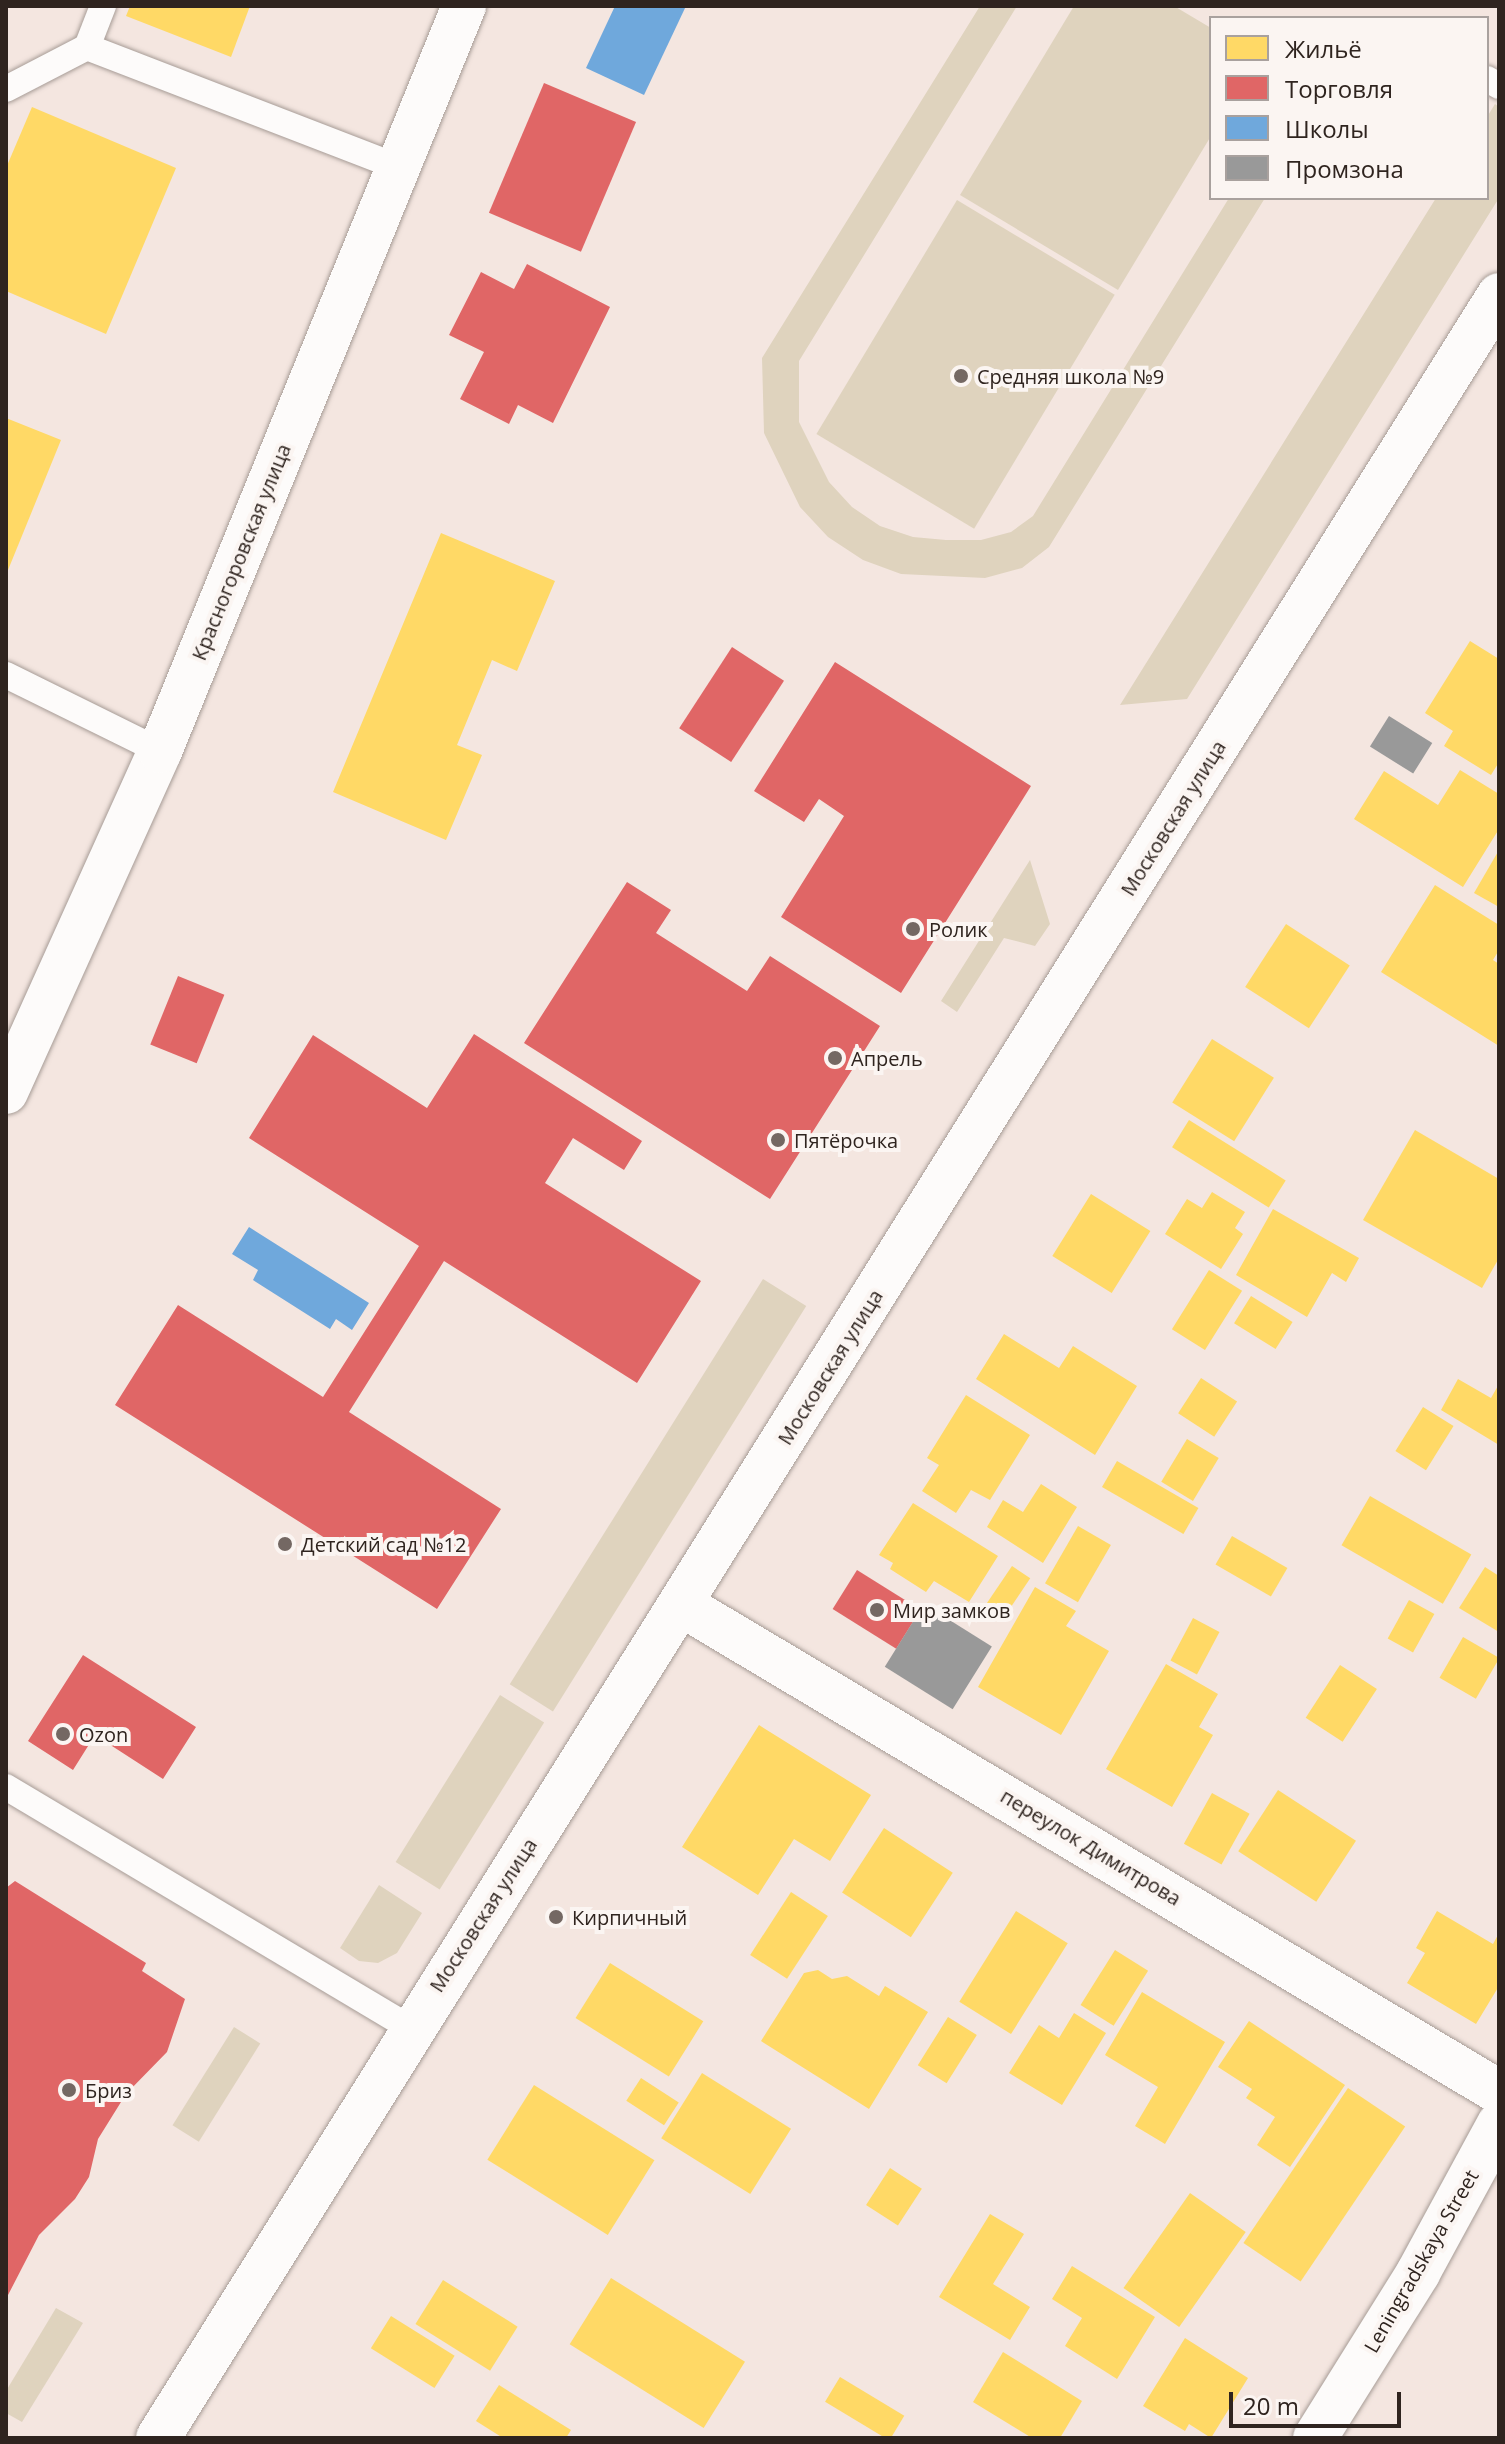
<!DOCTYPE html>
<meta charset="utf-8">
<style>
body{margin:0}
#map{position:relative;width:1505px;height:2444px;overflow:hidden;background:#f4e6e0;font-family:"Open Sans",sans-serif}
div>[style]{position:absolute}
.green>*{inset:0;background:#dfd3be;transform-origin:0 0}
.homes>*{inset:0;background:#ffd966;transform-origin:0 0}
.shops>*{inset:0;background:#e06666;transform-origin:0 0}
.schools>*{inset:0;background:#6fa8dc}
.industry>*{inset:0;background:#999;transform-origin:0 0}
.roads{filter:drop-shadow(0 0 2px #a79c96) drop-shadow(0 0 2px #a79c96)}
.service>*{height:26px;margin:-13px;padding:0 13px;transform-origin:13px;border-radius:13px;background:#fdfbfa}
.minor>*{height:44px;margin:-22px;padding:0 22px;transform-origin:22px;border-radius:22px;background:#fdfbfa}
.tertiary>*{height:44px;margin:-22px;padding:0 22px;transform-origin:22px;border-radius:22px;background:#fdfbfa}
.secondary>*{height:44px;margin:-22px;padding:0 22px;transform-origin:22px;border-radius:22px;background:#fdfbfa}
.dots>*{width:22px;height:22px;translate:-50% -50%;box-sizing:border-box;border:4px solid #fbf5f2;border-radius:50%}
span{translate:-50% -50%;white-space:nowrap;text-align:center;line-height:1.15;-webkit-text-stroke:8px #fbf5f2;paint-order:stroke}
.poi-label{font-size:20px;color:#2f241f}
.left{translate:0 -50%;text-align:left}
.street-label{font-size:20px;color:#2f241f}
.frame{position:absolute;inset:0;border:8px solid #2f241f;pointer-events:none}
.legend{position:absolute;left:1209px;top:16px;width:280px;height:184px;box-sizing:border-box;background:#fbf5f2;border:2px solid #a9a19e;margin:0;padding:10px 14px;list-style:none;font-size:24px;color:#2f241f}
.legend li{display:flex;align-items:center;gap:16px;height:40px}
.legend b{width:40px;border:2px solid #a9a19e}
.scale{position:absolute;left:1229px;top:2392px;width:172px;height:36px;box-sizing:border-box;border:4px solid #2f241f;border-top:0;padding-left:10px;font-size:24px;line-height:28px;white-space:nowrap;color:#2f241f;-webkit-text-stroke:6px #fbf5f2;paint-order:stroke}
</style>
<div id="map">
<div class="green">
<div style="clip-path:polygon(980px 6px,1017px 6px,799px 361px,799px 422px,829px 482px,852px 507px,880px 526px,913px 537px,946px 540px,981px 540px,1011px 532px,1033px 516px,1229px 198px,1265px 198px,1049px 547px,1022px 568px,985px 578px,901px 574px,863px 560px,828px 537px,800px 507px,764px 433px,762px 358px)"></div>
<div style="clip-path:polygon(1074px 6px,1174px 6px,1211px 28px,1211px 136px,1118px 290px,960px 195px)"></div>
<div style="clip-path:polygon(1495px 104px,1499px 107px,1499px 198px,1187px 699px,1120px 705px,1436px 198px,1487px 198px,1487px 117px)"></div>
<div style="left:957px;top:200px;width:184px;height:273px;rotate:31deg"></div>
<div style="clip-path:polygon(1030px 860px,1050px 924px,1035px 946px,1004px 938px,957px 1012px,941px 1001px)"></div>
<div style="left:763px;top:1279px;width:51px;height:478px;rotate:32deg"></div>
<div style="left:500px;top:1695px;width:52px;height:197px;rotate:32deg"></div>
<div style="clip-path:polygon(379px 1885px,422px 1913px,397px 1953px,378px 1963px,359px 1961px,340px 1948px)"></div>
<div style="left:234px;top:2027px;width:31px;height:116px;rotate:32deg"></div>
<div style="clip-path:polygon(56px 2308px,83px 2323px,22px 2422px,6px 2413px,6px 2391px)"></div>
</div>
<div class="homes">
<div style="clip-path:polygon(130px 6px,250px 6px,231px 57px,126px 16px)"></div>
<div style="clip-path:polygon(32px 107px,176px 168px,106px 334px,6px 291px,6px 168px)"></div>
<div style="clip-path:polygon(6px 418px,61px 440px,6px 575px)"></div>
<div style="clip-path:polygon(441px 533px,555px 581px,517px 671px,492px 660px,457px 745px,482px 755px,446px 840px,333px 792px)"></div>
<div style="clip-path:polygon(1470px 641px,1499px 659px,1499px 762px,1491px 775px,1444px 746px,1453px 731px,1425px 713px)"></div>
<div style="clip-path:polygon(1460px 770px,1499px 794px,1499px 829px,1463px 887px,1354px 819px,1384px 771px,1438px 805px)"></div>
<div style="clip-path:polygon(1499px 850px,1499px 907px,1474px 893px)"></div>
<div style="clip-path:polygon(1435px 885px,1499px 925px,1499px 950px,1493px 960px,1499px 964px,1499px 1046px,1381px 972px)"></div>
<div style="left:1286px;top:924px;width:76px;height:75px;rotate:33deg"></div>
<div style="left:1212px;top:1039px;width:73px;height:75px;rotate:32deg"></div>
<div style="left:1189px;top:1120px;width:114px;height:32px;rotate:32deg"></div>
<div style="clip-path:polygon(1415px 1130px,1499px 1179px,1499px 1258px,1482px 1288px,1363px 1220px)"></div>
<div style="clip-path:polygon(1212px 1192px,1245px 1212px,1235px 1228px,1243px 1234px,1221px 1269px,1165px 1234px,1187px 1199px,1202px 1208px)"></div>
<div style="left:1091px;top:1194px;width:70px;height:73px;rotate:32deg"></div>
<div style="clip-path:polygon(1273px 1209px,1359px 1258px,1346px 1282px,1332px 1273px,1307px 1317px,1236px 1275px)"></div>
<div style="left:1209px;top:1270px;width:39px;height:70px;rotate:32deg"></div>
<div style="left:1251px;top:1296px;width:49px;height:32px;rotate:32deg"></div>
<div style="clip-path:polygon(1004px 1334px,1059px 1368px,1073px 1346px,1137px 1386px,1095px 1455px,976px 1379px)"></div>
<div style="left:1201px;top:1378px;width:43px;height:42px;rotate:33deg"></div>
<div style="clip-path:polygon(1458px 1379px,1491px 1398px,1499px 1384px,1499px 1445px,1441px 1410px)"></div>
<div style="clip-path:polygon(966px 1395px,1030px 1435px,990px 1500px,971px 1490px,956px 1513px,922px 1491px,939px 1465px,927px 1458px)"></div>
<div style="left:1423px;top:1407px;width:36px;height:52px;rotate:32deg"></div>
<div style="left:1187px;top:1439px;width:37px;height:50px;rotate:31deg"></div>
<div style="left:1117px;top:1461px;width:94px;height:30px;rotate:30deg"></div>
<div style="clip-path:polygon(1041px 1484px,1077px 1507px,1043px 1563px,987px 1527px,1003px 1500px,1023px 1512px)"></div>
<div style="left:1370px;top:1496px;width:117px;height:57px;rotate:30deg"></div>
<div style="clip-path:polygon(913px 1503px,998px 1556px,969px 1602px,934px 1581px,926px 1592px,890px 1569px,893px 1563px,879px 1555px)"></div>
<div style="left:1078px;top:1526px;width:38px;height:66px;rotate:30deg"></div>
<div style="left:1232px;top:1536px;width:64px;height:33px;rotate:30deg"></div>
<div style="left:1012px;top:1566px;width:22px;height:52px;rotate:34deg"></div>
<div style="clip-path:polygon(1485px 1567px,1499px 1576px,1499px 1632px,1459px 1608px)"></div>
<div style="clip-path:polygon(1035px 1587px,1076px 1611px,1066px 1626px,1109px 1651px,1061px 1735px,978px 1687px)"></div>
<div style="left:1409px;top:1600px;width:29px;height:44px;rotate:29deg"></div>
<div style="left:1193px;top:1618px;width:30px;height:48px;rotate:28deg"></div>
<div style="left:1463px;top:1637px;width:42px;height:47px;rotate:30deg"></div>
<div style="clip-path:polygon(1166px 1664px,1218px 1694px,1199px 1727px,1213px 1735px,1172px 1807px,1106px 1769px)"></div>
<div style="left:1340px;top:1665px;width:44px;height:63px;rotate:33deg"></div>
<div style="clip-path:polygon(759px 1725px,871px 1795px,830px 1861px,794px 1839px,758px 1895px,682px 1847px)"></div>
<div style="left:1278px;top:1790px;width:93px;height:73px;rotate:33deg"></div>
<div style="left:1212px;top:1793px;width:43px;height:58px;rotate:29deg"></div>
<div style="left:884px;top:1828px;width:82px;height:77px;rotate:33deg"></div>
<div style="left:791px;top:1892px;width:44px;height:75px;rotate:33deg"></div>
<div style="left:1016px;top:1911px;width:61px;height:107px;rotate:32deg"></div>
<div style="clip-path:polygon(1437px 1911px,1493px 1944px,1499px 1933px,1499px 1986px,1476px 2024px,1407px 1983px,1425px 1953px,1416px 1948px)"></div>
<div style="left:1115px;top:1950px;width:39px;height:65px;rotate:32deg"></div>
<div style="left:610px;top:1963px;width:110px;height:65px;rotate:32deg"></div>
<div style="clip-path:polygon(818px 1970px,832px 1979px,847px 1976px,879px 1996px,885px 1986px,928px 2012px,869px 2109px,761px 2041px,804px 1973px)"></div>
<div style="clip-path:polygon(1142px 1992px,1225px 2042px,1165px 2144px,1135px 2126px,1158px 2087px,1105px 2055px)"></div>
<div style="clip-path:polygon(1074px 2013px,1106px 2033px,1062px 2105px,1009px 2073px,1039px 2025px,1059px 2038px)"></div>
<div style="left:948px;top:2017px;width:34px;height:57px;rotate:32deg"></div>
<div style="clip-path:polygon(1249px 2021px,1345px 2085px,1290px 2167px,1257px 2145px,1275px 2117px,1246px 2098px,1252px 2089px,1218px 2067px)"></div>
<div style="left:702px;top:2073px;width:105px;height:77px;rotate:32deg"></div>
<div style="left:641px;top:2078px;width:45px;height:27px;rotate:33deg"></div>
<div style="left:534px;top:2085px;width:142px;height:88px;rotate:32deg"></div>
<div style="left:1348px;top:2088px;width:69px;height:187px;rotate:34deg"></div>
<div style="left:890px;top:2168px;width:38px;height:44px;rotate:33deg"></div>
<div style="left:1190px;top:2193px;width:68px;height:116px;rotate:35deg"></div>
<div style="clip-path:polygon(990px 2214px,1024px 2234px,993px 2284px,1030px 2307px,1010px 2340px,939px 2297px)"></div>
<div style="clip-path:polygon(1072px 2266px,1155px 2317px,1117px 2379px,1065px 2346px,1082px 2318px,1052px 2299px)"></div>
<div style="left:611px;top:2278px;width:158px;height:78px;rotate:32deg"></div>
<div style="left:443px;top:2280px;width:88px;height:52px;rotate:32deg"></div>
<div style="left:391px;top:2316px;width:75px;height:38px;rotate:32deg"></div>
<div style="clip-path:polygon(1185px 2338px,1248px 2378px,1211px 2438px,1189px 2424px,1185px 2431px,1143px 2406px)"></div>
<div style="clip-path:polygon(1003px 2352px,1082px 2401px,1060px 2438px,1032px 2438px,973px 2402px)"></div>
<div style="left:840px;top:2377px;width:75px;height:29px;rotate:31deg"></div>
<div style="clip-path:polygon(499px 2385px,571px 2430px,566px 2438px,503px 2438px,476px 2421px)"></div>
</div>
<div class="shops">
<div style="left:544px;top:83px;width:100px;height:141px;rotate:23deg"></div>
<div style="clip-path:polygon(527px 264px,610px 307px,553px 423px,518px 405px,509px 424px,460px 399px,484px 352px,449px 335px,481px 272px,514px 289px)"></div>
<div style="left:732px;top:647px;width:62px;height:97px;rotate:33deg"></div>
<div style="clip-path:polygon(835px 662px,1031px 786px,901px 993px,781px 917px,844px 816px,819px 799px,804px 822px,754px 791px)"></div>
<div style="clip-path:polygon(627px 882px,671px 910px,656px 933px,747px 991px,770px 956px,880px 1026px,770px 1199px,524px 1043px)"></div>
<div style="left:178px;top:976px;width:50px;height:74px;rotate:22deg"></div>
<div style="clip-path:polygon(474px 1034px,642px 1141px,624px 1170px,573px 1138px,545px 1183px,701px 1281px,637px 1383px,444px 1261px,349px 1412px,501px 1509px,437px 1609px,115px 1405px,178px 1305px,323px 1397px,419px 1246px,249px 1138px,313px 1035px,427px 1108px)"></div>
<div style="left:857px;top:1570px;width:75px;height:46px;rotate:32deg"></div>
<div style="clip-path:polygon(83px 1655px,196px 1727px,163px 1779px,95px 1735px,73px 1770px,28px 1741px)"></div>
<div style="clip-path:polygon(15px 1881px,146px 1963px,142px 1971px,185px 1999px,167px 2052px,126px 2094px,98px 2139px,89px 2177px,75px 2199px,39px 2235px,7px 2297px,6px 1888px)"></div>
</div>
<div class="schools">
<div style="clip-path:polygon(615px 6px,686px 6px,644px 95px,586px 68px)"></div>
<div style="clip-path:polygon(249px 1227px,369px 1303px,352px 1330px,336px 1319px,330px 1329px,253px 1280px,258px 1270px,232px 1254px)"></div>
</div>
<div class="industry">
<div style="left:1389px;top:716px;width:51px;height:36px;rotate:32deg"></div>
<div style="left:924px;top:1604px;width:80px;height:74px;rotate:32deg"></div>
</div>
<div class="roads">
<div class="service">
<div style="left:103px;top:6px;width:44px;rotate:111.3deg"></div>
<div style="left:87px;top:47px;width:333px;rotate:21.1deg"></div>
<div style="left:1487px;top:79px;width:14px;rotate:30deg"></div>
<div style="left:6px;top:89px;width:91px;rotate:-27.4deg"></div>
<div style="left:6px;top:675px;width:172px;rotate:26.3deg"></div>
<div style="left:6px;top:1787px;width:471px;rotate:30.8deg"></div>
</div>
<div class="minor">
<div style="left:682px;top:1605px;width:951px;rotate:30.8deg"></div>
<div style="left:1315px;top:2438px;width:195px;rotate:-58deg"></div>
<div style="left:1418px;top:2273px;width:170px;rotate:-61.5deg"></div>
</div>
<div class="tertiary">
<div style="left:6px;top:1092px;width:374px;rotate:-65.7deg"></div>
<div style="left:160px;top:751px;width:805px;rotate:-67.8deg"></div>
</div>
<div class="secondary">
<div style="left:158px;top:2438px;width:2528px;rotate:-57.96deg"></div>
</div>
</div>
<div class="dots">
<div style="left:961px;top:376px;background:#746863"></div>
<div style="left:913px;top:929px;background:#746863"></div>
<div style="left:835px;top:1058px;background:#746863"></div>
<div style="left:778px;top:1140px;background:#746863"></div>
<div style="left:285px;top:1544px;background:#746863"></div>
<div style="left:877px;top:1610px;background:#746863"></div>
<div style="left:63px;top:1734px;background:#746863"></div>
<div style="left:556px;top:1917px;background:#746863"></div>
<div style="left:69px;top:2090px;background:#746863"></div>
</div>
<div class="poi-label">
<span class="left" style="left:977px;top:376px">Средняя школа №9</span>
<span class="left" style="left:929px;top:929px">Ролик</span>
<span class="left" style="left:851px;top:1058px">Апрель</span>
<span class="left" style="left:794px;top:1140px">Пятёрочка</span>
<span class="left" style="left:301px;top:1544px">Детский сад №12</span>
<span class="left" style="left:893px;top:1610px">Мир замков</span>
<span class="left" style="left:79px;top:1734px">Ozon</span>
<span class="left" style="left:572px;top:1917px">Кирпичный</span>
<span class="left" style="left:85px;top:2090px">Бриз</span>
</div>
<div class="street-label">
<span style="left:241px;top:552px;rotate:-68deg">Красногоровская улица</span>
<span style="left:1173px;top:818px;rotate:-58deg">Московская улица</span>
<span style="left:830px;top:1367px;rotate:-58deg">Московская улица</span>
<span style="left:1091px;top:1847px;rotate:31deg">переулок Димитрова</span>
<span style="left:483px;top:1915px;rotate:-57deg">Московская улица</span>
<span style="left:1421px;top:2261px;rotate:-60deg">Leningradskaya Street</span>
</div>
<div class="frame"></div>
<ul class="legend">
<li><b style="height:22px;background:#ffd966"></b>Жильё</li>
<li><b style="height:22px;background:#e06666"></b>Торговля</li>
<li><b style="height:22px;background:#6fa8dc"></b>Школы</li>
<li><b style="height:22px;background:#999"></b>Промзона</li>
</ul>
<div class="scale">20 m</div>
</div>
